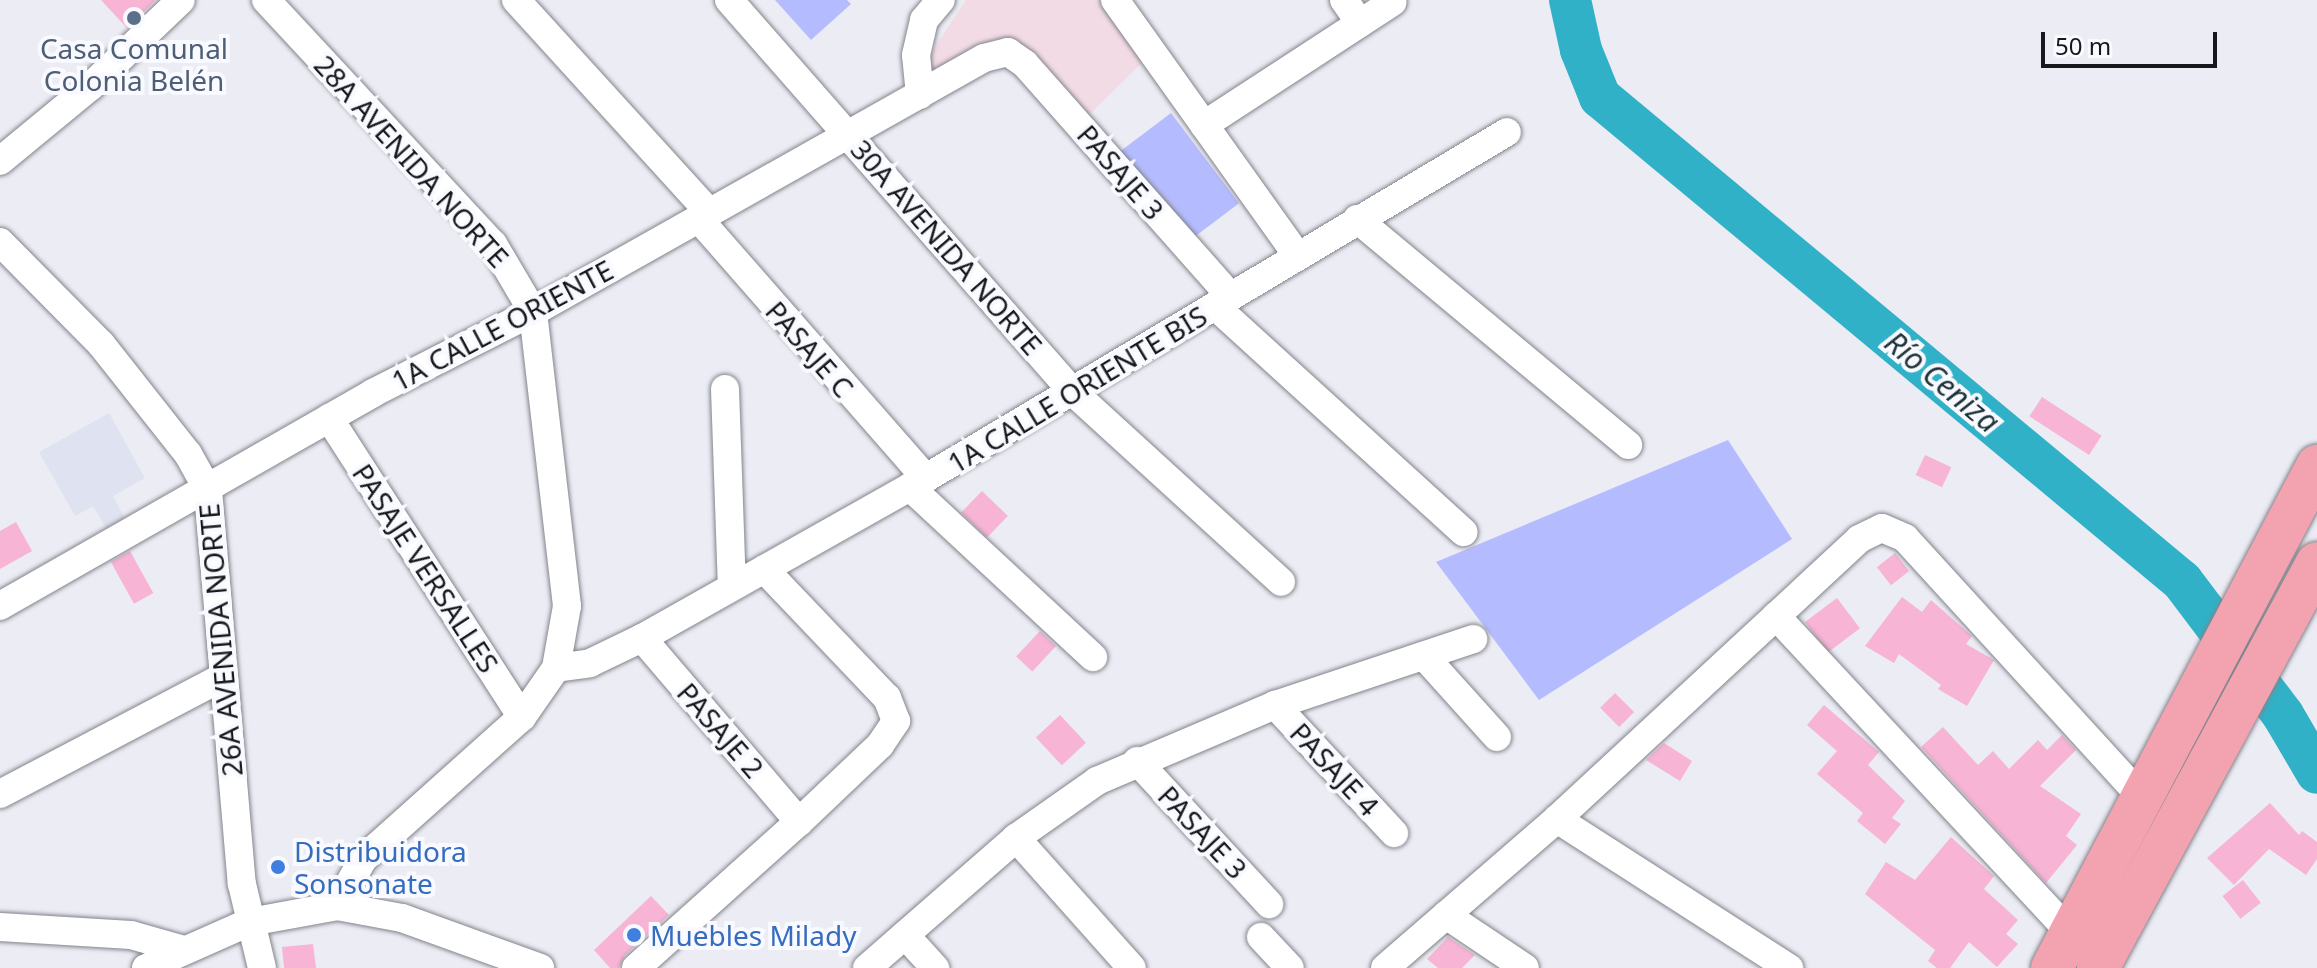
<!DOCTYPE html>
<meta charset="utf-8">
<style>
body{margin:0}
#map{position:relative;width:2317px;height:968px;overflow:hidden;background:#ebecf4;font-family:"Noto Sans",sans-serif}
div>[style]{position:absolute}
.built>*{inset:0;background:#dfe2f1}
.education>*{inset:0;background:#f3dbe6}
.green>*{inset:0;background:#b4bcff;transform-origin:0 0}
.river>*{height:42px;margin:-21px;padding:0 21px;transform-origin:21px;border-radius:21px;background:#30b1c7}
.building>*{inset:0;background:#f7b4d5;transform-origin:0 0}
.roads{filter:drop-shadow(0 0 2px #82848b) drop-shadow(0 0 2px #82848b)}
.minor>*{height:28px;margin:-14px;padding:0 14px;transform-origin:14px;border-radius:14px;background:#fff}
.highway>*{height:42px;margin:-21px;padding:0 21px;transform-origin:21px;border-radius:21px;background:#f3a2af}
.dots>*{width:22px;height:22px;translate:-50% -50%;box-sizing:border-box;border:4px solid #f9faff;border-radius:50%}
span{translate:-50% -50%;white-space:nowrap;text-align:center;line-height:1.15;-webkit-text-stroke:8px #f9faff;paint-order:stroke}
.service-label{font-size:28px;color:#4e5e75}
.street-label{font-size:28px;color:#17181b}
.shop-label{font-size:28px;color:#366cbe}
.left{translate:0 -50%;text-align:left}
.water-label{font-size:30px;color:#1d3237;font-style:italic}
.scale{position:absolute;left:2041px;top:32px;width:176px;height:36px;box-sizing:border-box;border:4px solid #17181b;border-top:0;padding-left:10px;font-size:24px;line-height:28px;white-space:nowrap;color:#17181b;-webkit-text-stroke:6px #f9faff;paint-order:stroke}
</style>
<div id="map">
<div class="built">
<div style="clip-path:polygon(109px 413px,145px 478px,113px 496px,125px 519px,107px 530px,93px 506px,75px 516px,39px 452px)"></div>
</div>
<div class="education">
<div style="clip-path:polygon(966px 0,1103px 0,1149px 56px,1084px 120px,1026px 52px,926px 83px,933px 50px)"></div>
</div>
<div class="green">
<div style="clip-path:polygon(775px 0,847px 0,851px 4px,811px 40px)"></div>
<div style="left:1171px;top:113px;width:113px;height:63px;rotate:53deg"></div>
<div style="clip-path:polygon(1728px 440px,1792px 539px,1539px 700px,1436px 562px)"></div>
</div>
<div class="river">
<div style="left:1570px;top:0;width:51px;rotate:77.6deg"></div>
<div style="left:1581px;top:50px;width:51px;rotate:68deg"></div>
<div style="left:1600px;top:97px;width:757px;rotate:39.75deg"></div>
<div style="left:2182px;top:581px;width:168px;rotate:53deg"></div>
<div style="left:2283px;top:715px;width:67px;rotate:59.6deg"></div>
</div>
<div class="building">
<div style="clip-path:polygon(101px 0,156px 0,127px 28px)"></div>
<div style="left:2042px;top:397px;width:71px;height:23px;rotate:33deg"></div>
<div style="left:1925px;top:455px;width:29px;height:22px;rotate:25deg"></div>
<div style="left:982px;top:491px;width:36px;height:30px;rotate:44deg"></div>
<div style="clip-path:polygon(16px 522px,32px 551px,0 569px,0 531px)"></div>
<div style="left:130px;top:551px;width:48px;height:22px;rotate:61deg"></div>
<div style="left:1895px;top:553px;width:23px;height:23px;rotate:52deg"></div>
<div style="clip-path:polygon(1902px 597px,1922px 612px,1931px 600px,1972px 636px,1966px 644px,1994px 660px,1967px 706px,1938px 689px,1941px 685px,1899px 654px,1894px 663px,1865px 646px)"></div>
<div style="left:1837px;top:598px;width:38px;height:40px;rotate:53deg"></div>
<div style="left:1040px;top:631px;width:22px;height:35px;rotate:43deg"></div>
<div style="left:1615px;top:693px;width:27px;height:21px;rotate:45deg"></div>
<div style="clip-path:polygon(1824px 705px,1879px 752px,1868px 765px,1905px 801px,1892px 818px,1901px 824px,1885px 844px,1857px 821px,1863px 813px,1817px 774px,1837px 751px,1807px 725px)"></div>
<div style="left:1060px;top:715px;width:38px;height:33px;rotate:47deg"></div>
<div style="clip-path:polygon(1943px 727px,1978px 765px,1993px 751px,2009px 769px,2038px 740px,2047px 750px,2062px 735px,2076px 750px,2040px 786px,2081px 814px,2066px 836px,2077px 845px,2046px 883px,1921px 747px)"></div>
<div style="clip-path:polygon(1664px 743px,1692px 761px,1680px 781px,1646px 760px)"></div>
<div style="clip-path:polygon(2270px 803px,2299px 835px,2302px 831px,2317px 842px,2317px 859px,2306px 875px,2269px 849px,2234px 885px,2207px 858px)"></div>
<div style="clip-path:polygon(1951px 837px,1994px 876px,1984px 889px,2018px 920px,2006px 934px,2018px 944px,1997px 967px,1969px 942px,1950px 968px,1937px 968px,1928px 961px,1935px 950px,1865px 894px,1886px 862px,1915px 880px)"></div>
<div style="left:2243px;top:880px;width:29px;height:26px;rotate:52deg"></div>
<div style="clip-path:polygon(651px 896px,669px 915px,625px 955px,619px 968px,610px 968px,594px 950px)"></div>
<div style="clip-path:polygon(1448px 937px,1475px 955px,1462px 968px,1438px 968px,1427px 959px)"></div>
<div style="clip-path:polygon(313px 944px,316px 968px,284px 968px,282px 947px)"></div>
</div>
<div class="roads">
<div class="minor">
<div style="left:266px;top:0;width:333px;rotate:47.1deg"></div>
<div style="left:493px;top:244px;width:79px;rotate:59.5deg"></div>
<div style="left:533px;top:312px;width:296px;rotate:83.4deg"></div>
<div style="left:567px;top:606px;width:63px;rotate:100.1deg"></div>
<div style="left:516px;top:0;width:285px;rotate:47.7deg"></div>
<div style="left:729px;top:0;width:520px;rotate:48.74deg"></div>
<div style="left:1072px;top:391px;width:283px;rotate:42.4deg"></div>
<div style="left:1115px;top:0;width:313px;rotate:54.5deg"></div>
<div style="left:1344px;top:0;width:28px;rotate:55deg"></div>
<div style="left:920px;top:95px;width:40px;rotate:-95.7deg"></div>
<div style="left:916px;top:55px;width:36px;rotate:-77deg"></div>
<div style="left:924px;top:20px;width:26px;rotate:-50deg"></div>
<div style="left:1204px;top:125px;width:225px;rotate:-33.1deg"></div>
<div style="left:0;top:161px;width:118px;rotate:-39.5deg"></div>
<div style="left:91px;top:86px;width:124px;rotate:-43.7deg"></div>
<div style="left:698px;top:218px;width:346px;rotate:48.8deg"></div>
<div style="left:1357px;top:219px;width:353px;rotate:39.8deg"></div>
<div style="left:0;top:242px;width:144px;rotate:45.3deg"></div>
<div style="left:101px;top:344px;width:140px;rotate:51.7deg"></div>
<div style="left:188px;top:454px;width:41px;rotate:60.9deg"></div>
<div style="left:208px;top:490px;width:395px;rotate:85.1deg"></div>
<div style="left:242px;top:884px;width:86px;rotate:76.6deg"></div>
<div style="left:1215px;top:306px;width:336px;rotate:42.3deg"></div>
<div style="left:725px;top:389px;width:196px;rotate:88deg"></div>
<div style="left:329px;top:418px;width:356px;rotate:57.2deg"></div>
<div style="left:910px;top:487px;width:250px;rotate:42.9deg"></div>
<div style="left:0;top:606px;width:430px;rotate:-29.7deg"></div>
<div style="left:373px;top:393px;width:179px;rotate:-26.9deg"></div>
<div style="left:533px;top:312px;width:518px;rotate:-29.39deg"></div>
<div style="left:984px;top:58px;width:25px;rotate:-14deg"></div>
<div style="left:1008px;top:52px;width:21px;rotate:35deg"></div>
<div style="left:1025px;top:64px;width:310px;rotate:48.5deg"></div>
<div style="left:1776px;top:616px;width:434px;rotate:47.1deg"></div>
<div style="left:642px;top:638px;width:242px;rotate:49.5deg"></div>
<div style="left:1424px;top:656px;width:109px;rotate:48deg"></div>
<div style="left:1275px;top:705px;width:175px;rotate:47.1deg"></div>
<div style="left:1137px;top:761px;width:195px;rotate:47.3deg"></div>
<div style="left:0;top:794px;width:252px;rotate:-27.7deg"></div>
<div style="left:1557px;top:819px;width:276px;rotate:32.7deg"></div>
<div style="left:1016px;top:838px;width:174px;rotate:48.3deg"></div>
<div style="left:337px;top:906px;width:54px;rotate:-61deg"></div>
<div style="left:363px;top:859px;width:213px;rotate:-41.8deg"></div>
<div style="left:522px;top:717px;width:60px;rotate:-55.2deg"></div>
<div style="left:556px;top:668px;width:34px;rotate:-8deg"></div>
<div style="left:590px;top:663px;width:58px;rotate:-25.7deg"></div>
<div style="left:642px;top:638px;width:326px;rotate:-29.4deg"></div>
<div style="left:926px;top:478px;width:676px;rotate:-30.77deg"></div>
<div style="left:1446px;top:915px;width:95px;rotate:33.9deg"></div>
<div style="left:0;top:927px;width:131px;rotate:3.5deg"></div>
<div style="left:131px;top:935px;width:55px;rotate:15.8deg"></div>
<div style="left:905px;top:935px;width:45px;rotate:47.7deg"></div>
<div style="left:1261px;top:937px;width:42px;rotate:46.9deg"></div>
<div style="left:146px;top:968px;width:114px;rotate:-23.9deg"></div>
<div style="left:250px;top:922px;width:88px;rotate:-10.4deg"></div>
<div style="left:337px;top:906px;width:66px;rotate:10.5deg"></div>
<div style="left:402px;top:918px;width:147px;rotate:19.9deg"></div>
<div style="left:636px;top:968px;width:219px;rotate:-41.9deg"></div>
<div style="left:799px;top:822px;width:112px;rotate:-43.5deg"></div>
<div style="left:880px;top:745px;width:29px;rotate:-56deg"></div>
<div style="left:896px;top:721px;width:25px;rotate:-111deg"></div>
<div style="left:887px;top:698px;width:178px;rotate:-133.6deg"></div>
<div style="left:867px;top:968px;width:198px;rotate:-41.1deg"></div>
<div style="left:1016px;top:838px;width:99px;rotate:-35.1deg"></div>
<div style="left:1097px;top:781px;width:194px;rotate:-23.1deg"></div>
<div style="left:1275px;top:705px;width:209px;rotate:-18.4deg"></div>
<div style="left:1385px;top:968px;width:228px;rotate:-40.9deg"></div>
<div style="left:1557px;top:819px;width:412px;rotate:-42.8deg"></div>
<div style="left:1859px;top:539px;width:25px;rotate:-26deg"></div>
<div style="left:1882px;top:528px;width:25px;rotate:23deg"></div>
<div style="left:1905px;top:538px;width:352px;rotate:47.6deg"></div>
</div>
<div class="highway">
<div style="left:2052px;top:968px;width:568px;rotate:-62.17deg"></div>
<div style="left:2098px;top:968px;width:460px;rotate:-61.6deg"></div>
</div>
</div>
<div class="dots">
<div style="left:134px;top:18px;background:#5c6f8a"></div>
<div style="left:278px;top:867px;background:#3f7fe0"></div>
<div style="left:634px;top:935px;background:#3f7fe0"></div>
</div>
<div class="service-label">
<span style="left:134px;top:64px">Casa Comunal<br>Colonia Belén</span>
</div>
<div class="street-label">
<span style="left:412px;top:161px;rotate:48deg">28A AVENIDA NORTE</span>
<span style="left:1121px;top:172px;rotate:49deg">PASAJE 3</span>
<span style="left:947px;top:247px;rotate:49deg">30A AVENIDA NORTE</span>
<span style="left:502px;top:325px;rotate:-28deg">1A CALLE ORIENTE</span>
<span style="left:810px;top:349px;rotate:49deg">PASAJE C</span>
<span style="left:1077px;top:389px;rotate:-31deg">1A CALLE ORIENTE BIS</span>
<span style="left:426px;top:568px;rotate:57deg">PASAJE VERSALLES</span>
<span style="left:220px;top:640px;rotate:-95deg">26A AVENIDA NORTE</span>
<span style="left:721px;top:730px;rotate:49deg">PASAJE 2</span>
<span style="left:1335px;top:769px;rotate:47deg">PASAJE 4</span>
<span style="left:1203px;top:832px;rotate:47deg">PASAJE 3</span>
</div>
<div class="shop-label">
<span class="left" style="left:294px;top:867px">Distribuidora<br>Sonsonate</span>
<span class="left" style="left:650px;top:935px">Muebles Milady</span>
</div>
<div class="water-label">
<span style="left:1942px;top:382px;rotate:40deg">Río Ceniza</span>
</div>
<div class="scale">50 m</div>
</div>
